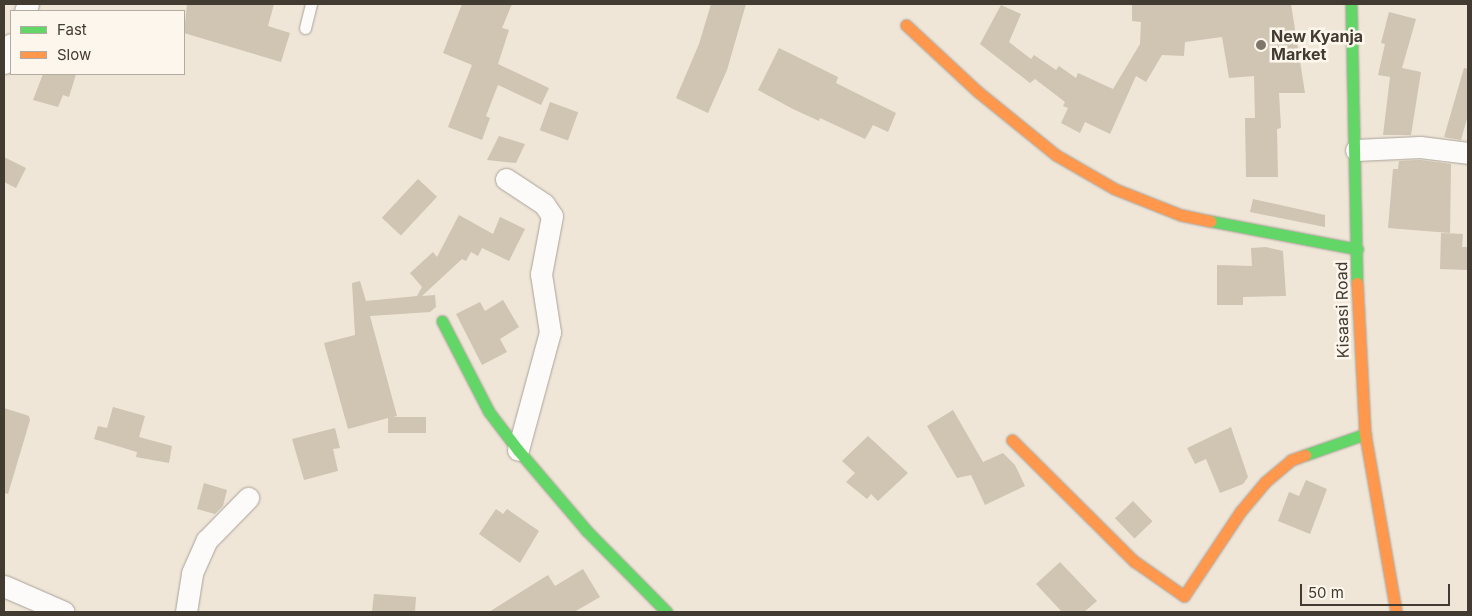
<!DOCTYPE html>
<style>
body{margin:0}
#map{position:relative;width:1472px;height:616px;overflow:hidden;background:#efe6d8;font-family:Inter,sans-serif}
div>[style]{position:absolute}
.building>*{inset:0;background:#d0c4b2;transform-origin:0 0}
.roads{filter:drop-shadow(0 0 1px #aaa398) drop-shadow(0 0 1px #aaa398)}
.lane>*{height:11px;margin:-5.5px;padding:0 5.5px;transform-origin:5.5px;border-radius:5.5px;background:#fdfbf9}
.street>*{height:21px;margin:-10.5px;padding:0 10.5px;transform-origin:10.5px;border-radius:10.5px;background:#fdfbf9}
.fast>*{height:11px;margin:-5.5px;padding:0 5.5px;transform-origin:5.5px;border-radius:5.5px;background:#63d668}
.slow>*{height:11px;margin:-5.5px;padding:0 5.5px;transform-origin:5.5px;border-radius:5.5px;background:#ff974d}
.dots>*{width:14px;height:14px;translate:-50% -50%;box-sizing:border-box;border:2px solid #fdf6ec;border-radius:50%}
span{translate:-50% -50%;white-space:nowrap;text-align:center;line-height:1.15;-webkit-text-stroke:5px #fdf6ec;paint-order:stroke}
.poi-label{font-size:16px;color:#423b31;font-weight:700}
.left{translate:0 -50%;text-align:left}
.street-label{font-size:16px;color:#423b31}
.frame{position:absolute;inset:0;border:5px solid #423b31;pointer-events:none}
.legend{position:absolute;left:10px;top:10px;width:175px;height:65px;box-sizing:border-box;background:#fdf6ec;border:1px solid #b2aba1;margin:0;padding:6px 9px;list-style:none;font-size:15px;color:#423b31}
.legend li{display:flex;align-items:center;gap:10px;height:25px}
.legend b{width:25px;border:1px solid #b2aba1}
.scale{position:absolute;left:1300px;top:584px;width:150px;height:22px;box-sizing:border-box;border:2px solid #423b31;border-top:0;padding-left:6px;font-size:15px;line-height:18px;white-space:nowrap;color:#423b31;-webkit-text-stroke:4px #fdf6ec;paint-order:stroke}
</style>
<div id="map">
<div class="building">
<div style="clip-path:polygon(187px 4px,274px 4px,268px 26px,290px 33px,281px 62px,184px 33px)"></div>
<div style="clip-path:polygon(462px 4px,512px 4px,502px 28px,509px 30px,498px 64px,549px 88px,541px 105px,498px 85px,486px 116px,490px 118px,482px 140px,448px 127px,472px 65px,443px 53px)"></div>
<div style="clip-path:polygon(711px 4px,746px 4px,727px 70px,708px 113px,676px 98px,699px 44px)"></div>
<div style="clip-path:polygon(1132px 4px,1291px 4px,1305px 93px,1279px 93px,1281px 128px,1277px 129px,1278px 177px,1246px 177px,1245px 118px,1255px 118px,1254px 76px,1229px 78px,1222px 37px,1185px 42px,1184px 56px,1162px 55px,1146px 82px,1136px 76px,1110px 134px,1085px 122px,1080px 133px,1061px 123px,1068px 108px,1063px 106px,1065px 102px,1035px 79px,1030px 83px,980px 44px,1001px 5px,1021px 14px,1009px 42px,1031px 59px,1034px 55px,1056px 70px,1059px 66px,1076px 78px,1078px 73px,1113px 89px,1140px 44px,1141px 22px,1132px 21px)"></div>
<div style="clip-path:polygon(1389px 12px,1416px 19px,1402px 68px,1421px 72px,1411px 135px,1383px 135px,1390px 77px,1378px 75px,1385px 44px,1381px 43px)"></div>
<div style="clip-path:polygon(779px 48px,838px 77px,836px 83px,896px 113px,888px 132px,873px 125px,865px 139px,820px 118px,819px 121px,793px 109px,758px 90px)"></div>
<div style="clip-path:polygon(1464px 68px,1468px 69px,1468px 115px,1461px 140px,1444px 137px)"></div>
<div style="clip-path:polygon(43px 74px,76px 74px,69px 97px,63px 95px,58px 107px,33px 100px)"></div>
<div style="left:550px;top:102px;width:30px;height:30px;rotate:20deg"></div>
<div style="clip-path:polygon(499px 136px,525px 144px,516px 163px,487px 160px)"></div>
<div style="clip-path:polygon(4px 157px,26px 168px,16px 188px,4px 182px)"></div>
<div style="clip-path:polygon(1420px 160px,1451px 164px,1450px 233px,1388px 228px,1393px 169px,1398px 169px,1399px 161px)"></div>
<div style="left:418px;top:179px;width:26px;height:53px;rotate:43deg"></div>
<div style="clip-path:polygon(1253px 199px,1325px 215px,1325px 227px,1250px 212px)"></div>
<div style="clip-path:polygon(459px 215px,493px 234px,500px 217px,525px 229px,509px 261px,482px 248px,478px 256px,471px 252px,466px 261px,462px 259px,422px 296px,435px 295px,436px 307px,430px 312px,370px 316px,397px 416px,393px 417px,426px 417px,426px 433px,388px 433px,388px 418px,348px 429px,324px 343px,355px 335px,352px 283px,360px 281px,366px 301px,417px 296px,422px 287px,410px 273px,433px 252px,437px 257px)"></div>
<div style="clip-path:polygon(1441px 233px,1463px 234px,1462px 247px,1468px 247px,1467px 270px,1440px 269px)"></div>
<div style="clip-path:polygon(1266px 247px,1283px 251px,1286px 296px,1243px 297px,1243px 305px,1217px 305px,1217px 265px,1252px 266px,1251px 248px)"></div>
<div style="clip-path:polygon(503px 300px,519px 327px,500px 339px,507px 352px,482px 365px,456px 314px,480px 302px,485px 311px)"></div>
<div style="clip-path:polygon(113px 407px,145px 416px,139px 437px,172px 446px,169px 463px,136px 457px,137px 452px,94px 439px,98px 426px,107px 428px)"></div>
<div style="clip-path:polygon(4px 408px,29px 416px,30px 420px,8px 494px,4px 493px)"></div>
<div style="clip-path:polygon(953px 410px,983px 462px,1003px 453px,1015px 465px,1025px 486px,985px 505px,971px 475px,957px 478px,927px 426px)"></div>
<div style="clip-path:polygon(1231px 427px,1248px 477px,1243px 484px,1220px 493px,1206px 459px,1195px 464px,1187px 448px)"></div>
<div style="clip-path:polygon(335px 428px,340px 448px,333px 449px,338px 471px,304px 480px,292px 439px)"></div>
<div style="clip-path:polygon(868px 436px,908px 473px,878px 501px,871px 494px,867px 499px,846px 482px,855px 473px,842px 461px)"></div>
<div style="clip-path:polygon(1306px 480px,1327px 489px,1310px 534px,1278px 521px,1289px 492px,1299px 496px)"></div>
<div style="clip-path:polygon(204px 483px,227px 490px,223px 506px,215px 514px,197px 509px)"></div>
<div style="left:1133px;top:501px;width:28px;height:25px;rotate:46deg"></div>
<div style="clip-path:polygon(496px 509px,503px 514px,507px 509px,539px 531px,520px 563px,479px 534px)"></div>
<div style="clip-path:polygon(1060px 562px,1097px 601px,1084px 612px,1062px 612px,1036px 584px)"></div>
<div style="clip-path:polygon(583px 569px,600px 597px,574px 612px,489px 612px,548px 575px,555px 586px)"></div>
<div style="clip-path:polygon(374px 594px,416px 597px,415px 612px,372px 612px)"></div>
</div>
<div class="roads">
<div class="lane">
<div style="left:305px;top:28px;width:25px;rotate:-76deg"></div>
</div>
<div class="street">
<div style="left:25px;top:11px;width:8px;rotate:-67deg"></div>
<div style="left:4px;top:63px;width:20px;rotate:-70deg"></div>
<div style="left:1356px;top:150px;width:64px;rotate:-2.7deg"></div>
<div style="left:1420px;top:147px;width:48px;rotate:7.1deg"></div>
<div style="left:506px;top:179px;width:45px;rotate:33.3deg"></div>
<div style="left:544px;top:204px;width:14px;rotate:56deg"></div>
<div style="left:552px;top:216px;width:59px;rotate:100.7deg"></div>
<div style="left:541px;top:274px;width:59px;rotate:81.2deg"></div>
<div style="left:550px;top:332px;width:122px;rotate:105.2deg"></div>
<div style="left:4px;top:586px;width:65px;rotate:23.4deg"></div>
<div style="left:186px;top:612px;width:39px;rotate:-81deg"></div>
<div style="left:192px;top:573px;width:36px;rotate:-66deg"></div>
<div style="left:207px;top:540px;width:59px;rotate:-45.7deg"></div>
</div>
<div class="fast">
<div style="left:1351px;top:4px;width:279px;rotate:88.8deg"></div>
<div style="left:1210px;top:221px;width:150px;rotate:10.8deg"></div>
<div style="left:442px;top:321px;width:102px;rotate:62.7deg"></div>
<div style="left:489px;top:412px;width:48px;rotate:52.7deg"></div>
<div style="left:518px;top:450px;width:105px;rotate:49.6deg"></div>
<div style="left:586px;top:530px;width:115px;rotate:45.4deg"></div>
<div style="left:1305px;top:455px;width:64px;rotate:-19.3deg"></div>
</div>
<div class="slow">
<div style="left:906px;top:25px;width:97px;rotate:42.9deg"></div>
<div style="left:977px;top:91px;width:102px;rotate:39deg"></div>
<div style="left:1056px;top:155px;width:68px;rotate:30deg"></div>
<div style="left:1115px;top:189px;width:71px;rotate:21.5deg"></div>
<div style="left:1181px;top:215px;width:30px;rotate:12deg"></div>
<div style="left:1357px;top:283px;width:151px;rotate:87deg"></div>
<div style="left:1365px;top:434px;width:181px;rotate:80.1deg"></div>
<div style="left:1012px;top:440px;width:172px;rotate:44.8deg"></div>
<div style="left:1134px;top:561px;width:61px;rotate:35deg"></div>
<div style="left:1184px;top:596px;width:101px;rotate:-56.3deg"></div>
<div style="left:1240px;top:512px;width:39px;rotate:-50deg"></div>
<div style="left:1265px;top:482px;width:34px;rotate:-40deg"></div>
<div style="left:1291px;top:460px;width:15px;rotate:-20deg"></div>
</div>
</div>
<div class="dots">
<div style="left:1261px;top:45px;background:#7f776b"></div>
</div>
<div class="poi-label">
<span class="left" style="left:1271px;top:45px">New Kyanja<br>Market</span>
</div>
<div class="street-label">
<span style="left:1342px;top:310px;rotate:-91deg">Kisaasi Road</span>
</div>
<div class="frame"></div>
<ul class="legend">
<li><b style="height:6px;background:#63d668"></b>Fast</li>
<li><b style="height:6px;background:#ff974d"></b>Slow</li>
</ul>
<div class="scale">50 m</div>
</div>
